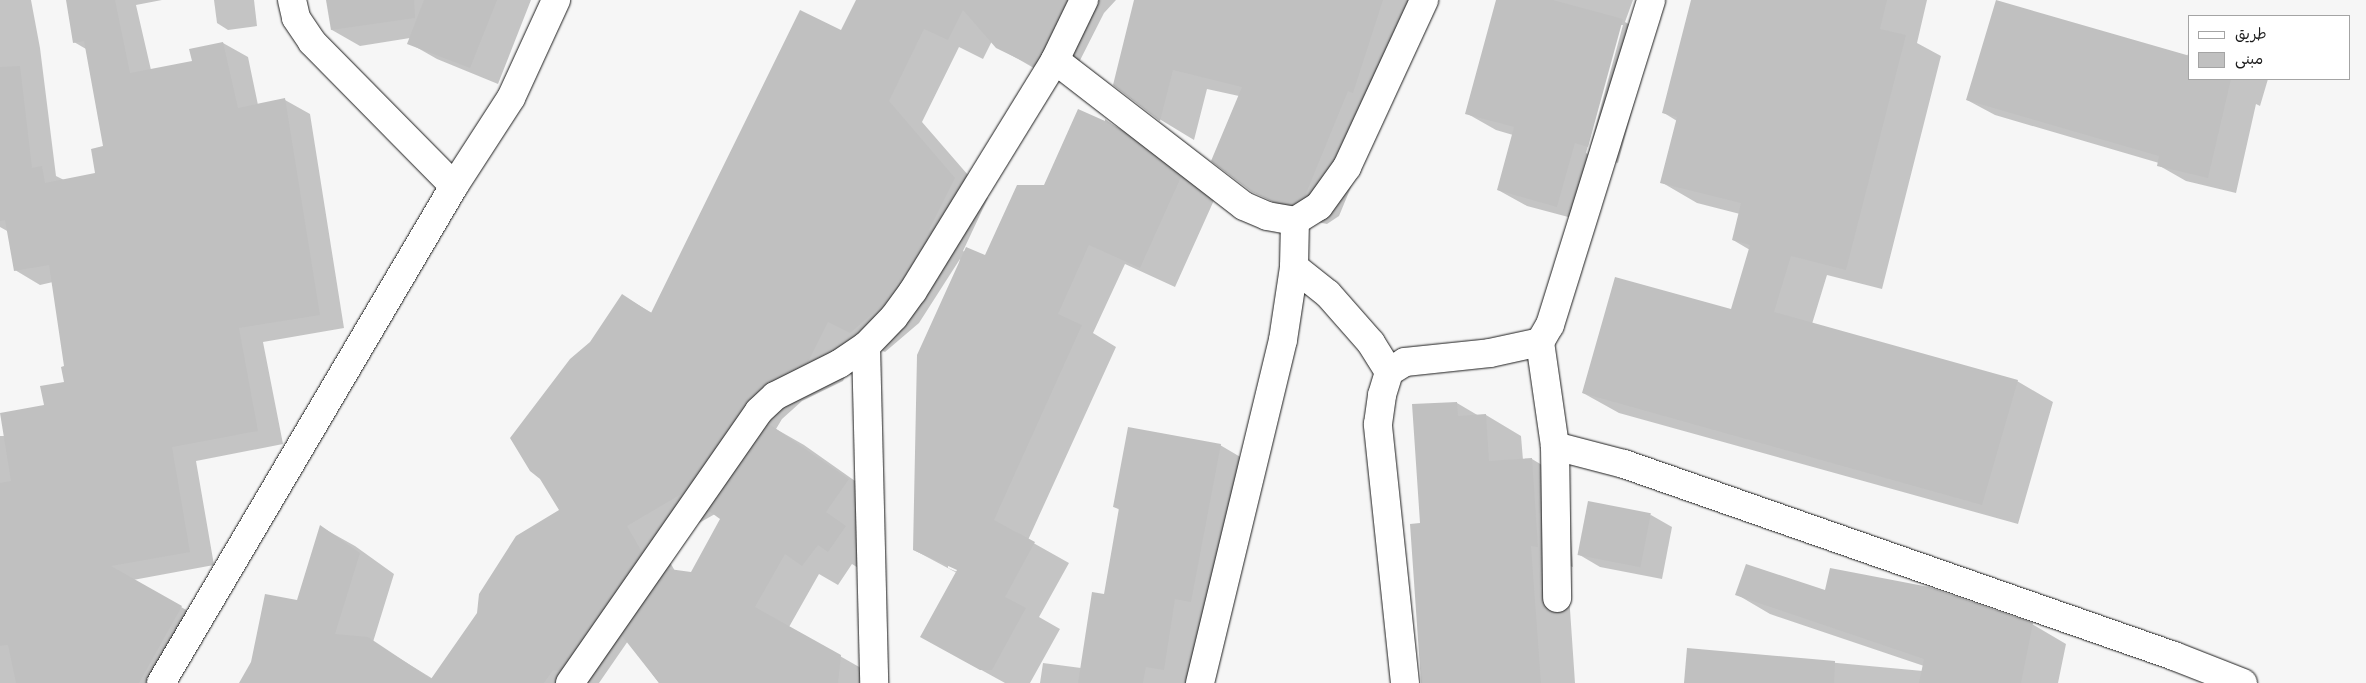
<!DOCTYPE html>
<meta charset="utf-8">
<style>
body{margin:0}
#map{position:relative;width:2366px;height:683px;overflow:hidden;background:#f6f6f6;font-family:"Patrick Hand","Playpen Sans Arabic",sans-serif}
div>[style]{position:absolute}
.shadow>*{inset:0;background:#0003}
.building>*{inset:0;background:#c0c0c0;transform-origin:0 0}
.roads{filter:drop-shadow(0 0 1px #1c1c1c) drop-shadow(0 0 1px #1c1c1c)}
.minor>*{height:28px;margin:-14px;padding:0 14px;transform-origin:14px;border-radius:14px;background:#fff}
span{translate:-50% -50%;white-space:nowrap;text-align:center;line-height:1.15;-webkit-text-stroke:5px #fff;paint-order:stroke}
.legend{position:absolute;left:2188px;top:15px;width:162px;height:65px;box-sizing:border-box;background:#fff;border:1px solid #a4a4a4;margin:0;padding:6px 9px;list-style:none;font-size:15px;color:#1c1c1c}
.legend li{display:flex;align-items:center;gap:10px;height:25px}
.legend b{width:25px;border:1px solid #a4a4a4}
</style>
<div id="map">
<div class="shadow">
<div style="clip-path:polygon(0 0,31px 0,40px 48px,56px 176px,64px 180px,97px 174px,105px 147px,86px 49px,74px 42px,67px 0,162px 0,136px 5px,151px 70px,193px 62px,191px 50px,223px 43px,248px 57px,258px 105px,285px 100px,310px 114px,344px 328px,263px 342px,283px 444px,196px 461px,214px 565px,133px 580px,206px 621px,172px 683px,0 683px,0 436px,4px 436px,45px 406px,66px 383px,66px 367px,53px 282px,40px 285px,15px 270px,9px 232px,0 227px)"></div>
<div style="clip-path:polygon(214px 0,254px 0,257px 26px,228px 30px,217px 23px)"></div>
<div style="clip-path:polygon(328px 0,531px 0,498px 84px,437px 59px,409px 43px,410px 38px,360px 46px,332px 30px)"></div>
<div style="clip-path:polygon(evenodd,857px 0,1116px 0,1104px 13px,1068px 84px,1032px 67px,997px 47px,992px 41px,983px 59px,959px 47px,922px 122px,988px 198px,963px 251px,965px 252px,986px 257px,1044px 187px,1106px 121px,1140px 140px,1215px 198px,1175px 287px,1125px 264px,1093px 333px,1116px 347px,1028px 540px,1069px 563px,1039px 617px,1060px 629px,1030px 683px,1005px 683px,956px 656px,957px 573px,914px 550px,960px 259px,919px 323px,885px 352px,862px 341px,843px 381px,802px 401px,782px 419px,776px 429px,804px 445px,882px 500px,863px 571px,852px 564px,838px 585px,819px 574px,789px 627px,875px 676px,874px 683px,659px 683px,628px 641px,599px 683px,248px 683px,266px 596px,298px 601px,321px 527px,355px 546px,394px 574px,373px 642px,433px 679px,561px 511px,591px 342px,623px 296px,652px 313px,842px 32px,857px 0,715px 514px,722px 519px,692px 573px,675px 571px,660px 545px,715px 514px,857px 0,948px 565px,963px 572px,962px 574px,948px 568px,948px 565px)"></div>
<div style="clip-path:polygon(1135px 0,1423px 0,1383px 110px,1339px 216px,1327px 224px,1307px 220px,1253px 191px,1239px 96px,1207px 89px,1194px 140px,1161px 120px,1115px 85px)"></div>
<div style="clip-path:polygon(evenodd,1498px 0,1633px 0,1625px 22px,1652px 37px,1618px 163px,1604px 159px,1587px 222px,1527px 206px,1498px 190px,1513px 135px,1496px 130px,1466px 113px,1498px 0,1620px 25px,1623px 25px,1588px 154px,1586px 153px,1620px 25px)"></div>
<div style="clip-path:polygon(1692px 0,1927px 0,1917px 43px,1941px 56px,1882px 289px,1827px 275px,1812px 324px,2017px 381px,2053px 402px,2018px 524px,1619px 413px,1583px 393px,1732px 311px,1750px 250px,1733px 240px,1740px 214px,1697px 203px,1661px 182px,1677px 121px,1664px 113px)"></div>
<div style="clip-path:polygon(2190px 47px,2190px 79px,2268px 79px,2260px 106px,2256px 104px,2236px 193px,2186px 181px,2158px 165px,2159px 163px,1995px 115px,1967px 100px,2187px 57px)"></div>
<div style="clip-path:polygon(1457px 403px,1479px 416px,1486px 415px,1521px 436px,1523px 460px,1532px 459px,1567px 480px,1573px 567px,1567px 565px,1575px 683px,1422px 683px)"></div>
<div style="clip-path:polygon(1220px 445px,1254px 465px,1199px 683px,1040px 683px,1043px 663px,1081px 668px,1105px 595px,1120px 510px,1114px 507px)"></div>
<div style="clip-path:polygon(1651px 515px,1672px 527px,1662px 579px,1600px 567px,1578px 554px)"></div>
<div style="clip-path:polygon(1826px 591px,2032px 624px,2066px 644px,2058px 683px,1685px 683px,1688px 649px,1923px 671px,1924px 666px,1770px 614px,1736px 594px)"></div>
</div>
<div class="building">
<div style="clip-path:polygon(66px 0,115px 0,130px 73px,192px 61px,189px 49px,223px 42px,238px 108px,285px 98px,320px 315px,239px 328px,258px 431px,172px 447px,190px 552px,111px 566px,182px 606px,139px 683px,16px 683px,8px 645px,0 646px,0 483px,11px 481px,0 413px,44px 405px,40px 386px,64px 382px,61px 367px,64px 366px,49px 265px,14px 271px,5px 220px,0 221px,0 67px,20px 66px,32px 168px,42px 166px,45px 183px,95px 173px,91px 149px,103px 146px,84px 41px,73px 43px)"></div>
<div style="clip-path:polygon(326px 0,414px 0,415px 18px,331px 30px)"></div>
<div style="clip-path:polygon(424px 0,497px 0,470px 68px,407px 44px)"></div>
<div style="clip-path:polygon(856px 0,1067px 0,1033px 66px,996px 48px,963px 10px,948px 40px,924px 29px,889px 101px,955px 178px,929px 230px,931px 231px,884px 304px,850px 333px,828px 322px,808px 362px,768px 382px,748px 400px,683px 493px,627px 526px,642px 552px,559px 671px,553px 670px,544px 683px,239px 683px,251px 662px,265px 594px,297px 600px,320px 525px,360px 553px,335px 634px,368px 637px,431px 679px,477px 613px,479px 594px,516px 536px,559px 510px,540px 479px,530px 471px,510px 438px,570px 359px,590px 342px,622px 294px,651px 313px,800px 10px,841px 30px)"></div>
<div style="clip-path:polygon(1134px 0,1383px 0,1353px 93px,1348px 91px,1305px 196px,1292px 205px,1272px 201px,1252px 192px,1211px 161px,1242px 87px,1173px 70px,1160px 121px,1113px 85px)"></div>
<div style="clip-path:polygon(1496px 0,1553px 0,1623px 19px,1588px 147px,1575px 143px,1557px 207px,1497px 190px,1514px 127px,1465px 114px)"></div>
<div style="clip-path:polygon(1691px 0,1887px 0,1880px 29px,1906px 35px,1846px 270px,1791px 256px,1774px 312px,2018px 380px,1982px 505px,1582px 393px,1615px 277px,1731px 309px,1750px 245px,1732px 240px,1741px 203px,1660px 183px,1677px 117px,1662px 113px)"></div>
<div style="clip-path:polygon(1996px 0,2190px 56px,2190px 79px,2231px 79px,2208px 178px,2157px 166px,2159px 156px,1966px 100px)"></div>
<div style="clip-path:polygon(1078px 109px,1105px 121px,1105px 119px,1181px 177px,1140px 268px,1089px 245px,1058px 314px,1082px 325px,994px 520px,1035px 542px,1005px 597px,1026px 608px,992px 670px,980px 670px,920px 637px,957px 570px,913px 550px,917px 355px,966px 247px,985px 255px,1017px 185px,1044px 185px)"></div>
<div style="clip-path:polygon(1457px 402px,1458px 416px,1486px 414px,1489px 461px,1532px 458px,1538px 547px,1531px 546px,1541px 683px,1421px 683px,1410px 524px,1420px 523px,1412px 404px)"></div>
<div style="clip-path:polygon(769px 424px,849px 479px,826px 512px,846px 526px,828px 552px,818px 545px,802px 566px,785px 554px,755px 607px,841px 655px,838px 683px,659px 683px,622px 636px,669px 569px,691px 572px,720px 519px,709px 511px)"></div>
<div style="clip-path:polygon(1128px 427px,1221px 444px,1191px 602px,1175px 599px,1164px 670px,1146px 667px,1143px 683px,1078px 683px,1092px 592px,1104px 594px,1119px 508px,1113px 507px)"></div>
<div style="left:1588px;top:501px;width:64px;height:55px;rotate:11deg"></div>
<div style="clip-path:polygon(1746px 564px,1825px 590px,1830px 568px,1929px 587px,2033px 623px,2021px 683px,1919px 683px,1924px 659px,1735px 595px)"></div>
<div style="clip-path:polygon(1687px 648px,1835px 661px,1834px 683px,1684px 683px)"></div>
</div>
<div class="roads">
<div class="minor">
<div style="left:292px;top:0;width:18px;rotate:77deg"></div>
<div style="left:296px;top:18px;width:29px;rotate:56deg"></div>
<div style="left:312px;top:42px;width:202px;rotate:45.4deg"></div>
<div style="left:1055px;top:60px;width:239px;rotate:37.7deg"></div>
<div style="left:1244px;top:206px;width:25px;rotate:23deg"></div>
<div style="left:1267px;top:216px;width:28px;rotate:10deg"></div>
<div style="left:1295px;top:221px;width:28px;rotate:-32deg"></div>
<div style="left:1319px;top:206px;width:48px;rotate:-54.3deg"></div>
<div style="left:1347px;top:167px;width:184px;rotate:-65.2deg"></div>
<div style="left:1294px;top:267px;width:43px;rotate:38.5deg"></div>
<div style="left:1328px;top:294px;width:65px;rotate:48.7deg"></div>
<div style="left:1371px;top:343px;width:34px;rotate:58deg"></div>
<div style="left:1540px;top:342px;width:105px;rotate:81.8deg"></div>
<div style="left:1555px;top:446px;width:152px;rotate:89.2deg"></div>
<div style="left:866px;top:346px;width:337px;rotate:88.6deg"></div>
<div style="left:1555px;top:446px;width:71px;rotate:14.6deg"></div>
<div style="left:1624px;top:464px;width:583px;rotate:19.24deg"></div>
<div style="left:2174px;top:656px;width:74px;rotate:21.4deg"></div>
<div style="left:161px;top:683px;width:577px;rotate:-59.48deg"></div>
<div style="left:454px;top:186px;width:105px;rotate:-57.1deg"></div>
<div style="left:511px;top:98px;width:108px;rotate:-65.3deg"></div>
<div style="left:570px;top:683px;width:331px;rotate:-55.2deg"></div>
<div style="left:759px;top:411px;width:22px;rotate:-43deg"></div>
<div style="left:775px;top:396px;width:72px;rotate:-26.6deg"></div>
<div style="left:839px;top:364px;width:32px;rotate:-34deg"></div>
<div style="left:866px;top:346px;width:40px;rotate:-46deg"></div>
<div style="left:894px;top:317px;width:32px;rotate:-54deg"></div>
<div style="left:913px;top:291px;width:271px;rotate:-58.4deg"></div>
<div style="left:1055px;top:60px;width:67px;rotate:-64.2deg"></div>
<div style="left:1200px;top:683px;width:353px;rotate:-76.4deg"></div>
<div style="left:1283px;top:340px;width:74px;rotate:-81.4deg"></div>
<div style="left:1294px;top:267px;width:46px;rotate:-88.8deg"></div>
<div style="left:1405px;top:683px;width:260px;rotate:-96deg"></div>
<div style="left:1378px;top:424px;width:29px;rotate:-82deg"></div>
<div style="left:1382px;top:395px;width:24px;rotate:-73deg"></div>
<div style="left:1389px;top:372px;width:19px;rotate:-32deg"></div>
<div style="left:1405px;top:362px;width:85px;rotate:-6deg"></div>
<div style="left:1490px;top:353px;width:51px;rotate:-12.4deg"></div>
<div style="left:1540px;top:342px;width:20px;rotate:-60deg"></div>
<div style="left:1550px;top:325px;width:340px;rotate:-72.7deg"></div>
</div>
</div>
<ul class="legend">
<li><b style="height:6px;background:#fff"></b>طريق</li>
<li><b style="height:14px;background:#c0c0c0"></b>مبنى</li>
</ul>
</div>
